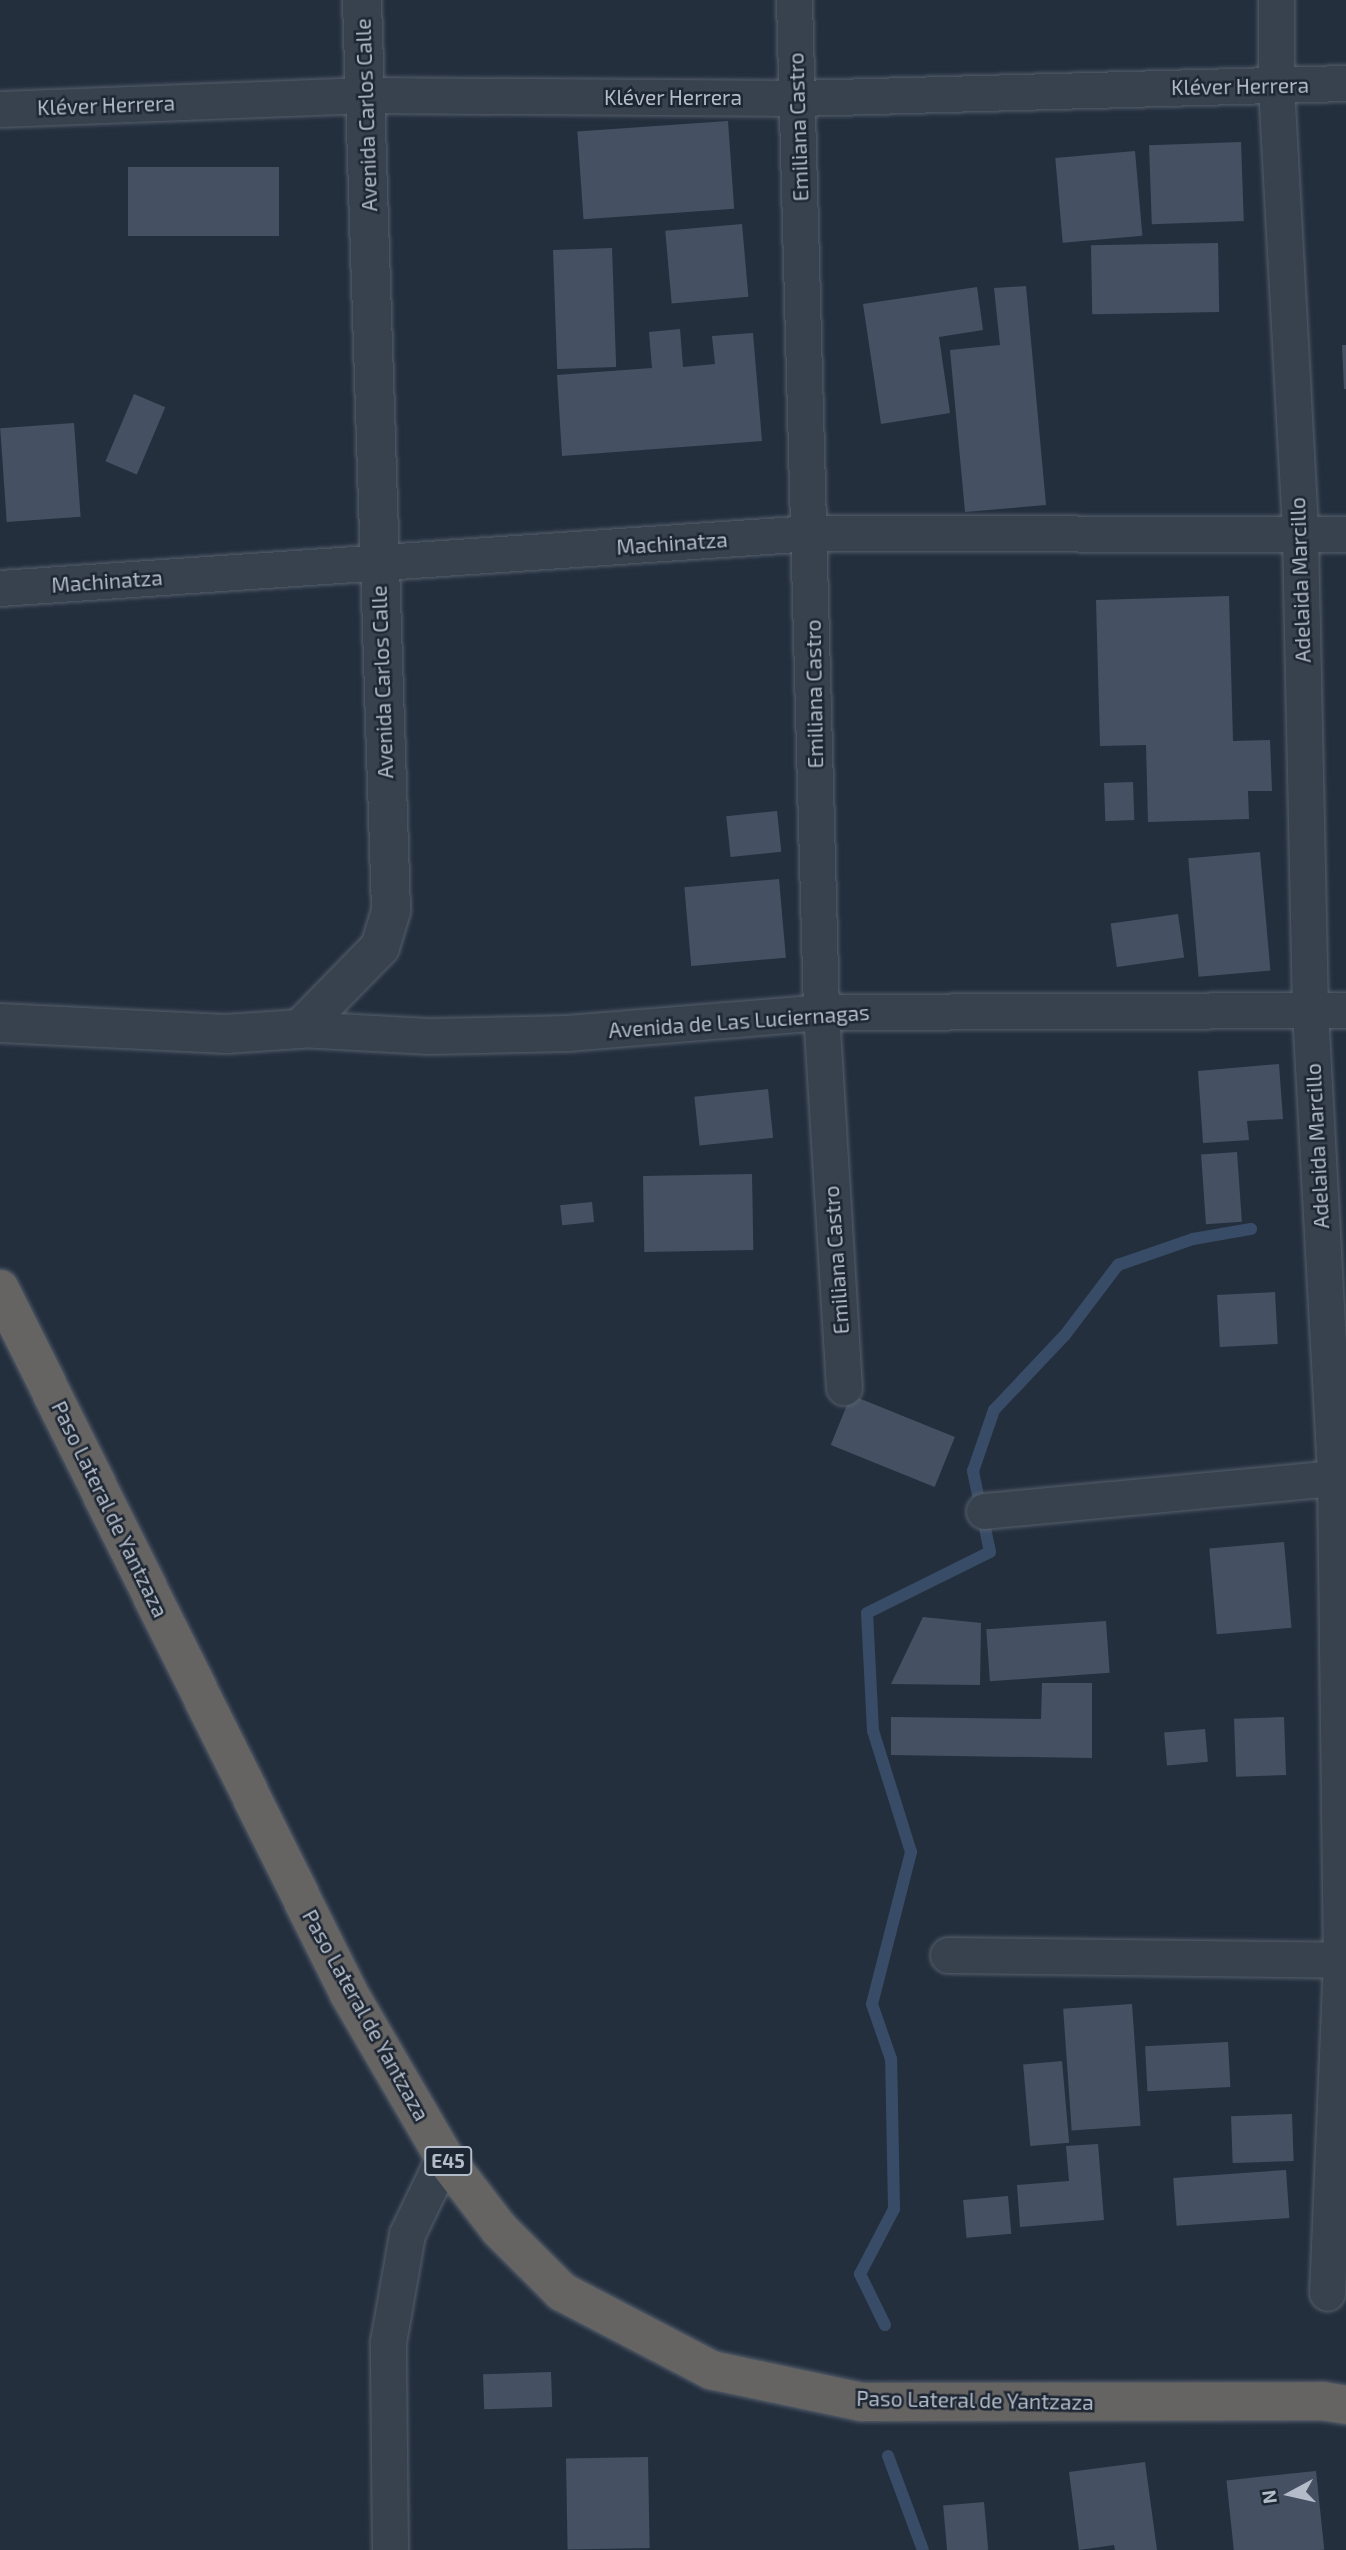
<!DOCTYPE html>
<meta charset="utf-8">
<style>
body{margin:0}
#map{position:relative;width:1346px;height:2550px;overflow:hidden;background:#242f3e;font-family:"Exo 2",sans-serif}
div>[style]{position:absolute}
.stream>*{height:12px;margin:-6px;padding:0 6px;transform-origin:6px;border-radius:6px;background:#394c67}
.building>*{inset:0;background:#455162;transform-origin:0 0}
.roads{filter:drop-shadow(0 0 2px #565f6c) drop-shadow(0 0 2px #565f6c)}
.minor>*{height:35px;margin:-17.5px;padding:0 17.5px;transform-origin:17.5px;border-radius:17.5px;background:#38414e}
.tertiary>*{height:38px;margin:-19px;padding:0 19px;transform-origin:19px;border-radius:19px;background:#38414e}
.trunk>*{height:38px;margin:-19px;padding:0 19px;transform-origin:19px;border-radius:19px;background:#656462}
span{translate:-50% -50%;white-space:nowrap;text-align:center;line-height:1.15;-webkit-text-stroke:5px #1d2633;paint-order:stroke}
.shield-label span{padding:2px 5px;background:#1d2633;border:2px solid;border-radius:5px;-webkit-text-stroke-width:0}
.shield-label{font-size:19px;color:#b4bcc9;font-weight:700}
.street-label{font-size:21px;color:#b4bcc9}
.north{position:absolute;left:1255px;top:2459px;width:70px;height:70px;-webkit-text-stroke:5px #1d2633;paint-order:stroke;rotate:262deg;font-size:19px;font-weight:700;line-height:28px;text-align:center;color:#b4bcc9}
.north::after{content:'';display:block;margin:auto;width:24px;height:32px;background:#b4bcc9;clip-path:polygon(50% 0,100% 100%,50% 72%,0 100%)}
</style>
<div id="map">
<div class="stream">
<div style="left:885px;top:2325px;width:57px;rotate:-116.1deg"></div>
<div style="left:860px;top:2274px;width:73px;rotate:-62.4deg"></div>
<div style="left:894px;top:2209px;width:150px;rotate:-91.1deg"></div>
<div style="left:891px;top:2059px;width:58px;rotate:-109.1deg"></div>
<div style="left:872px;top:2004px;width:157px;rotate:-75.6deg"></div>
<div style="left:911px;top:1852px;width:127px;rotate:-107.4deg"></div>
<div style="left:873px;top:1731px;width:118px;rotate:-92.9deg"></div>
<div style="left:867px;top:1613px;width:137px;rotate:-26.4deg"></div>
<div style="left:990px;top:1552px;width:83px;rotate:-101.9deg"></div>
<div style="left:973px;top:1471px;width:65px;rotate:-71deg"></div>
<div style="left:994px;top:1410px;width:103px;rotate:-46.6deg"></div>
<div style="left:1065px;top:1335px;width:88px;rotate:-52.9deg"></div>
<div style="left:1118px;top:1265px;width:79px;rotate:-19.1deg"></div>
<div style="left:1193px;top:1239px;width:59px;rotate:-9.8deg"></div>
<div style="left:888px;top:2456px;width:100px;rotate:69.6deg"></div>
</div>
<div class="building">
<div style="left:728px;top:121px;width:88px;height:151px;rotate:86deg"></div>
<div style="left:1241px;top:142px;width:79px;height:92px;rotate:88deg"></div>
<div style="left:1135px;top:151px;width:85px;height:80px;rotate:85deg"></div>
<div style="left:279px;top:167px;width:69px;height:151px;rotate:90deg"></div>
<div style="left:742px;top:224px;width:73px;height:77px;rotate:85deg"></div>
<div style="left:1218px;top:243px;width:69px;height:127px;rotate:89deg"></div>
<div style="left:612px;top:248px;width:119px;height:59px;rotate:88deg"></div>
<div style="clip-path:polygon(1026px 286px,1046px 505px,965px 512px,950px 350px,1000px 345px,994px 288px)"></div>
<div style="clip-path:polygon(977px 287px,983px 330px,939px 337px,950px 413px,881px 424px,863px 304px)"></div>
<div style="clip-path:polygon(680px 329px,683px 367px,715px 364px,712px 336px,753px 333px,762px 441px,562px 456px,557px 375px,652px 368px,649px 332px)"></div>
<div style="clip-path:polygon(1342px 345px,1346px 345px,1346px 389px,1344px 389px)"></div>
<div style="left:134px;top:394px;width:34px;height:73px;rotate:23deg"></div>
<div style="left:74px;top:423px;width:94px;height:74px;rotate:86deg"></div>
<div style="clip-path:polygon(1229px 596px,1233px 741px,1270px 740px,1272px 791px,1248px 791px,1249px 819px,1148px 822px,1146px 745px,1100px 746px,1096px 600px)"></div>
<div style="left:1133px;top:782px;width:38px;height:29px;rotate:88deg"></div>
<div style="left:777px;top:811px;width:41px;height:51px;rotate:84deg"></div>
<div style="left:1260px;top:852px;width:119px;height:72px;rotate:85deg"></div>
<div style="left:779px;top:879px;width:79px;height:95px;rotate:85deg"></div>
<div style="left:1178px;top:914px;width:44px;height:68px;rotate:82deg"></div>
<div style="clip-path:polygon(1279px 1064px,1283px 1119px,1247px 1121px,1249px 1140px,1203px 1143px,1198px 1071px)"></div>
<div style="left:768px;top:1089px;width:49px;height:74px;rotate:84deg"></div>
<div style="left:1237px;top:1152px;width:70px;height:36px;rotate:86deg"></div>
<div style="left:752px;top:1174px;width:76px;height:109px;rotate:89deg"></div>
<div style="left:592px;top:1202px;width:20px;height:32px;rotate:84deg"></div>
<div style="left:1275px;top:1292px;width:52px;height:58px;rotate:87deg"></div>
<div style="left:851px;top:1395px;width:112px;height:54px;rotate:22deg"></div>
<div style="left:1284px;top:1542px;width:86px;height:75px;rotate:85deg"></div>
<div style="clip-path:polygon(923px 1617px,981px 1623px,980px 1685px,891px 1684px)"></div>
<div style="left:1106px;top:1621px;width:52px;height:120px;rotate:86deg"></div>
<div style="clip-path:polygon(1042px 1683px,1092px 1683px,1092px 1758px,891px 1755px,891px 1717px,1041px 1719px)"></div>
<div style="left:1284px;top:1717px;width:58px;height:50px;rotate:88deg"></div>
<div style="left:1205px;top:1729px;width:33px;height:41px;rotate:85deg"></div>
<div style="left:1132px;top:2004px;width:122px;height:69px;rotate:86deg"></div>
<div style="left:1228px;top:2042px;width:45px;height:83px;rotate:87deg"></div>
<div style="left:1062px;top:2061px;width:82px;height:39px;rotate:85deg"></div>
<div style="left:1292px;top:2114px;width:47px;height:61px;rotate:88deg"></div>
<div style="clip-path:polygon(1098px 2144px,1104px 2220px,1020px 2227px,1017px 2185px,1069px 2181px,1066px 2146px)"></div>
<div style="left:1286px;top:2170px;width:48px;height:113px;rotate:86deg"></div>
<div style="left:1008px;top:2196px;width:38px;height:45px;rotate:85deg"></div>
<div style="left:551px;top:2372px;width:35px;height:68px;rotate:88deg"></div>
<div style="left:648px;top:2457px;width:91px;height:82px;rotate:89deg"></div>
<div style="clip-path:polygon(1145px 2462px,1157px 2550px,1115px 2550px,1114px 2545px,1079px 2550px,1069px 2472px)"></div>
<div style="left:1316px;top:2471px;width:79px;height:90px;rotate:84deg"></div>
<div style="left:984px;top:2502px;width:48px;height:41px;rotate:85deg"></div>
</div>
<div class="roads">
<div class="minor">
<div style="left:794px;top:0;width:1012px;rotate:88.47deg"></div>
<div style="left:821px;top:1012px;width:376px;rotate:86.5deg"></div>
<div style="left:1276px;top:0;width:85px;rotate:90deg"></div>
<div style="left:1276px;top:85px;width:450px;rotate:86.9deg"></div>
<div style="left:1300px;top:534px;width:477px;rotate:88.8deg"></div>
<div style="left:1310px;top:1011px;width:467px;rotate:86.9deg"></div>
<div style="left:1335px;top:1477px;width:483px;rotate:89.3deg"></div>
<div style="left:1341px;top:1960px;width:333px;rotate:92.4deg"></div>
<div style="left:0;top:109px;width:367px;rotate:-2.2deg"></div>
<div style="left:367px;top:95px;width:431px;rotate:0.4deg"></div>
<div style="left:798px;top:98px;width:548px;rotate:-1.57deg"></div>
<div style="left:0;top:588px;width:813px;rotate:-3.88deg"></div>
<div style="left:811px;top:533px;width:535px;rotate:0.11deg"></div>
<div style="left:300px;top:1029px;width:129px;rotate:3.1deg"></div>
<div style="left:429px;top:1036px;width:138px;rotate:-1.2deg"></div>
<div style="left:567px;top:1033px;width:255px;rotate:-4.7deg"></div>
<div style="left:821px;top:1012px;width:525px;rotate:-0.22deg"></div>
<div style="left:984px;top:1511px;width:364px;rotate:-5.4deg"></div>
<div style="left:948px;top:1955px;width:398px;rotate:0.7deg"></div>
<div style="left:390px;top:2550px;width:208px;rotate:-90.6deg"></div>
<div style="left:388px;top:2342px;width:110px;rotate:-80deg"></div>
<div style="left:407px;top:2234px;width:85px;rotate:-64.3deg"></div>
</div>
<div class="tertiary">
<div style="left:0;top:1023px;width:226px;rotate:2.8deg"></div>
<div style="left:226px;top:1034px;width:74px;rotate:-3.9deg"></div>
<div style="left:300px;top:1029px;width:115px;rotate:-45.7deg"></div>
<div style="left:380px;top:947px;width:39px;rotate:-73deg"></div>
<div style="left:391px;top:910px;width:910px;rotate:-91.83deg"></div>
</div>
<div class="trunk">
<div style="left:0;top:1289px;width:784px;rotate:63.66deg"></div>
<div style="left:348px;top:1992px;width:191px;rotate:59.8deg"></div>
<div style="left:444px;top:2157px;width:91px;rotate:52.6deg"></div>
<div style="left:499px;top:2229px;width:89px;rotate:45deg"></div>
<div style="left:562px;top:2292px;width:168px;rotate:27.6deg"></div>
<div style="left:711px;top:2370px;width:153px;rotate:12deg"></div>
<div style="left:861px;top:2402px;width:461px;rotate:-0.1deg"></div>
<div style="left:1322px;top:2401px;width:24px;rotate:9deg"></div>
</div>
</div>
<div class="shield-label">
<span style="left:448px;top:2161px">E45</span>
</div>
<div class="street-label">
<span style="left:1240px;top:86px;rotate:-1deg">Kléver Herrera</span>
<span style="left:673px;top:97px">Kléver Herrera</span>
<span style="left:106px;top:105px;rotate:-2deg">Kléver Herrera</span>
<span style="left:366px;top:115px;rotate:-92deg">Avenida Carlos Calle</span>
<span style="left:798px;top:127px;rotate:-92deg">Emiliana Castro</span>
<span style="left:672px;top:543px;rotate:-4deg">Machinatza</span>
<span style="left:1300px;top:580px;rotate:-92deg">Adelaida Marcillo</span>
<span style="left:107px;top:581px;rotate:-4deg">Machinatza</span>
<span style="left:382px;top:682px;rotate:-92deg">Avenida Carlos Calle</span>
<span style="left:814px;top:694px;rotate:-91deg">Emiliana Castro</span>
<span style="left:739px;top:1021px;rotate:-4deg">Avenida de Las Luciernagas</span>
<span style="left:1317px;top:1146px;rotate:-93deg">Adelaida Marcillo</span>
<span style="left:836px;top:1260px;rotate:-94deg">Emiliana Castro</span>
<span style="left:110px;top:1509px;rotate:64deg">Paso Lateral de Yantzaza</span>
<span style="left:366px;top:2015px;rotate:61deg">Paso Lateral de Yantzaza</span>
<span style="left:975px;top:2400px;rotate:1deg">Paso Lateral de Yantzaza</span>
</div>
<div class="north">N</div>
</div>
